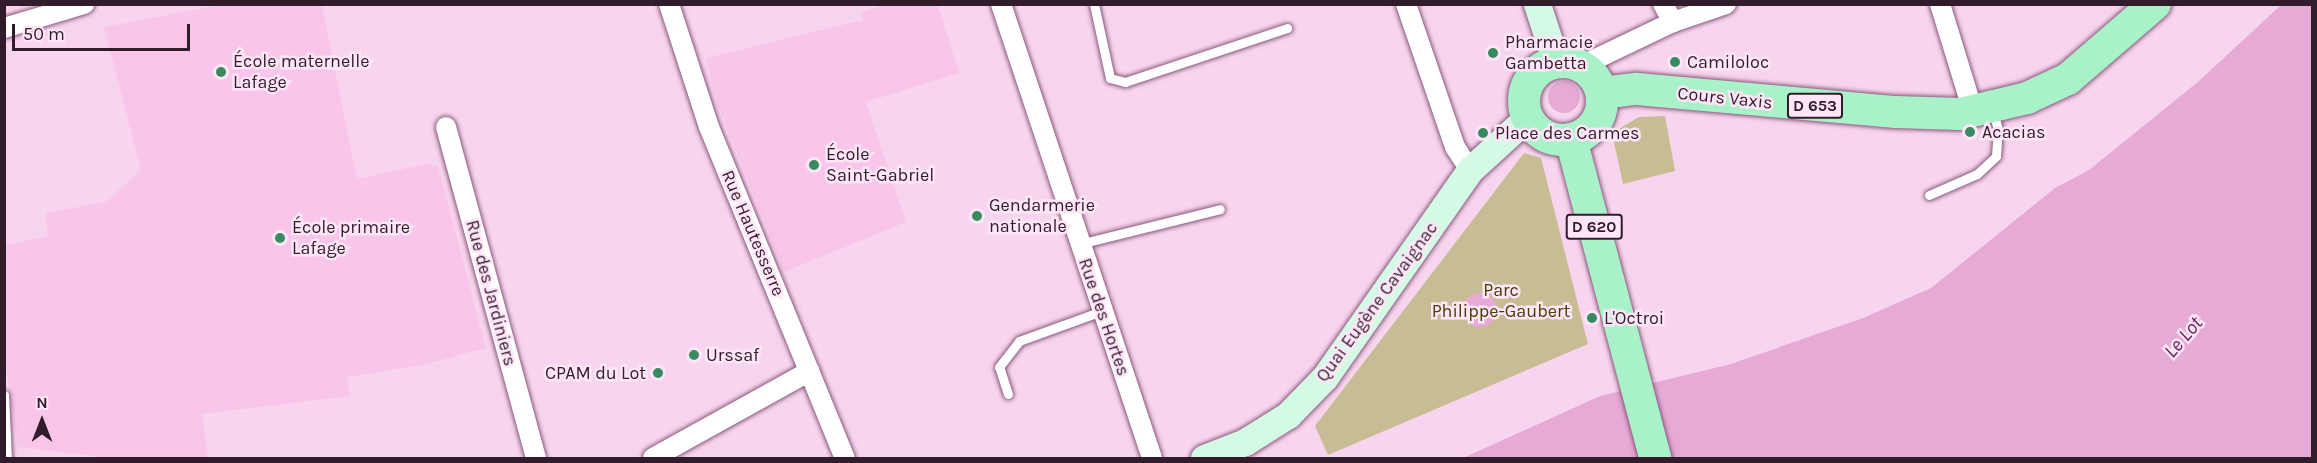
<!DOCTYPE html>
<meta charset="utf-8">
<style>
body{margin:0}
#map{position:relative;width:2317px;height:463px;overflow:hidden;background:#f8d5ee;font-family:Karla,sans-serif}
div>[style]{position:absolute}
.built>*{inset:0;background:#f9c5eb}
.green>*{inset:0;background:#c7bd94}
.water>*{inset:0;background:#e7aad7}
.round{border-radius:50%}
.roads{filter:drop-shadow(0 0 2px #8a587e) drop-shadow(0 0 2px #8a587e)}
.lane>*{height:9px;margin:-4.5px;padding:0 4.5px;transform-origin:4.5px;border-radius:4.5px;background:#fff}
.street>*{height:20px;margin:-10px;padding:0 10px;transform-origin:10px;border-radius:10px;background:#fff}
.secondary>*{height:27px;margin:-13.5px;padding:0 13.5px;transform-origin:13.5px;border-radius:13.5px;background:#d4f9e4}
.primary>*{height:32px;margin:-16px;padding:0 16px;transform-origin:16px;border-radius:16px;background:#a9f2c9}
.primary>.ring{margin:-16px;padding:0;box-sizing:content-box;background:none;border:32px solid #a9f2c9;border-radius:50%}
.dots>*{width:16px;height:16px;translate:-50% -50%;box-sizing:border-box;border:3px solid #fee6f7;border-radius:50%}
span{translate:-50% -50%;white-space:nowrap;text-align:center;line-height:1.15;-webkit-text-stroke:5px #fee6f7;paint-order:stroke}
.shield-label span{padding:2px 4px;background:#fee6f7;border:2px solid;border-radius:4px;-webkit-text-stroke-width:0}
.shield-label{font-size:16px;color:#311c2c;font-weight:700}
.poi-label{font-size:18px;color:#311c2c}
.left{translate:0 -50%;text-align:left}
.right{translate:-100% -50%;text-align:right}
.street-label{font-size:18px;color:#311c2c}
.park-label{font-size:18px;color:#483c01}
.water-label{font-size:20px;color:#631d56;font-style:italic}
.frame{position:absolute;inset:0;border:6px solid #311c2c;pointer-events:none}
.north{position:absolute;left:12px;top:391px;width:60px;height:60px;-webkit-text-stroke:4px #fee6f7;paint-order:stroke;rotate:0deg;font-size:16px;font-weight:700;line-height:24px;text-align:center;color:#311c2c}
.north::after{content:'';display:block;margin:auto;width:21px;height:27px;background:#311c2c;clip-path:polygon(50% 0,100% 100%,50% 72%,0 100%)}
.scale{position:absolute;left:12px;top:24px;width:178px;height:27px;box-sizing:border-box;border:3px solid #311c2c;border-top:0;padding-left:8px;font-size:18px;line-height:21px;white-space:nowrap;color:#311c2c;-webkit-text-stroke:4px #fee6f7;paint-order:stroke}
</style>
<div id="map">
<div class="built">
<div style="clip-path:polygon(885px 4px,938px 5px,959px 73px,866px 102px,906px 222px,784px 272px,716px 100px,706px 58px,863px 20px,861px 12px)"></div>
<div style="clip-path:polygon(220px 5px,322px 5px,357px 179px,431px 163px,432px 167px,438px 166px,486px 348px,422px 365px,347px 377px,350px 396px,202px 414px,208px 458px,110px 458px,18px 447px,4px 353px,5px 245px,48px 236px,45px 213px,106px 202px,141px 170px,104px 27px)"></div>
</div>
<div class="green">
<div style="clip-path:polygon(1665px 116px,1675px 171px,1623px 184px,1612px 133px,1639px 117px)"></div>
<div style="clip-path:polygon(1524px 153px,1541px 158px,1588px 344px,1328px 455px,1315px 426px)"></div>
</div>
<div class="water">
<div style="clip-path:polygon(2281px 5px,2312px 5px,2312px 458px,1463px 458px,1600px 396px,1731px 364px,1863px 318px,1931px 288px,2055px 188px,2089px 170px,2199px 81px)"></div>
<div class="round" style="left:1548px;top:81px;width:32px;height:32px"></div>
<div class="round" style="left:1463px;top:293px;width:34px;height:34px"></div>
</div>
<div class="roads">
<div class="lane">
<div style="left:1094px;top:4px;width:76px;rotate:77.8deg"></div>
<div style="left:1110px;top:78px;width:16px;rotate:15deg"></div>
<div style="left:1125px;top:82px;width:171px;rotate:-18.4deg"></div>
<div style="left:1929px;top:195px;width:52px;rotate:-23.6deg"></div>
<div style="left:1977px;top:174px;width:26px;rotate:-43deg"></div>
<div style="left:1996px;top:156px;width:26px;rotate:-86deg"></div>
<div style="left:1998px;top:130px;width:20px;rotate:-105deg"></div>
<div style="left:1079px;top:244px;width:145px;rotate:-13.9deg"></div>
<div style="left:1008px;top:394px;width:28px;rotate:-108deg"></div>
<div style="left:999px;top:367px;width:33px;rotate:-52deg"></div>
<div style="left:1019px;top:341px;width:88px;rotate:-19.9deg"></div>
<div style="left:4px;top:395px;width:63px;rotate:87.3deg"></div>
</div>
<div class="street">
<div style="left:669px;top:4px;width:129px;rotate:72deg"></div>
<div style="left:709px;top:127px;width:358px;rotate:67.7deg"></div>
<div style="left:1001px;top:4px;width:478px;rotate:71.6deg"></div>
<div style="left:1406px;top:4px;width:151px;rotate:71.1deg"></div>
<div style="left:1455px;top:147px;width:27px;rotate:57deg"></div>
<div style="left:1663px;top:4px;width:21px;rotate:61deg"></div>
<div style="left:1940px;top:4px;width:112px;rotate:72.9deg"></div>
<div style="left:4px;top:28px;width:84px;rotate:-16.7deg"></div>
<div style="left:1581px;top:66px;width:102px;rotate:-25.6deg"></div>
<div style="left:1673px;top:22px;width:56px;rotate:-18.8deg"></div>
<div style="left:446px;top:127px;width:343px;rotate:74.8deg"></div>
<div style="left:653px;top:458px;width:179px;rotate:-29deg"></div>
</div>
<div class="secondary">
<div style="left:1537px;top:4px;width:61px;rotate:71.9deg"></div>
<div style="left:1204px;top:458px;width:44px;rotate:-21.3deg"></div>
<div style="left:1245px;top:442px;width:51px;rotate:-32.1deg"></div>
<div style="left:1288px;top:415px;width:53px;rotate:-45.8deg"></div>
<div style="left:1325px;top:377px;width:253px;rotate:-55deg"></div>
<div style="left:1470px;top:170px;width:77px;rotate:-42.4deg"></div>
</div>
<div class="primary">
<div class="ring" style="left:1524px;top:62px;width:46px;height:46px"></div>
<div style="left:1602px;top:93px;width:35px;rotate:-7deg"></div>
<div style="left:1637px;top:89px;width:260px;rotate:5.1deg"></div>
<div style="left:1896px;top:112px;width:64px;rotate:1.8deg"></div>
<div style="left:1960px;top:114px;width:69px;rotate:-13.4deg"></div>
<div style="left:2027px;top:98px;width:45px;rotate:-24.9deg"></div>
<div style="left:2068px;top:79px;width:115px;rotate:-40.8deg"></div>
<div style="left:1571px;top:139px;width:330px;rotate:75.2deg"></div>
</div>
</div>
<div class="dots">
<div style="left:1493px;top:53px;background:#388b5e"></div>
<div style="left:1675px;top:62px;background:#388b5e"></div>
<div style="left:221px;top:72px;background:#388b5e"></div>
<div style="left:1970px;top:132px;background:#388b5e"></div>
<div style="left:1483px;top:133px;background:#388b5e"></div>
<div style="left:814px;top:165px;background:#388b5e"></div>
<div style="left:977px;top:216px;background:#388b5e"></div>
<div style="left:280px;top:238px;background:#388b5e"></div>
<div style="left:1592px;top:318px;background:#388b5e"></div>
<div style="left:694px;top:355px;background:#388b5e"></div>
<div style="left:658px;top:373px;background:#388b5e"></div>
</div>
<div class="shield-label">
<span style="left:1815px;top:106px">D 653</span>
<span style="left:1594px;top:227px">D 620</span>
</div>
<div class="poi-label">
<span class="left" style="left:1505px;top:53px">Pharmacie<br>Gambetta</span>
<span class="left" style="left:233px;top:72px">École maternelle<br>Lafage</span>
<span class="left" style="left:1687px;top:62px">Camiloloc</span>
<span class="left" style="left:1982px;top:132px">Acacias</span>
<span class="left" style="left:1495px;top:133px">Place des Carmes</span>
<span class="left" style="left:826px;top:165px">École<br>Saint-Gabriel</span>
<span class="left" style="left:989px;top:216px">Gendarmerie<br>nationale</span>
<span class="left" style="left:292px;top:238px">École primaire<br>Lafage</span>
<span class="left" style="left:1604px;top:318px">L'Octroi</span>
<span class="left" style="left:706px;top:355px">Urssaf</span>
<span class="right" style="left:646px;top:373px">CPAM du Lot</span>
</div>
<div class="street-label">
<span style="left:1725px;top:98px;rotate:6deg">Cours Vaxis</span>
<span style="left:753px;top:233px;rotate:67deg">Rue Hautesserre</span>
<span style="left:491px;top:293px;rotate:75deg">Rue des Jardiniers</span>
<span style="left:1377px;top:302px;rotate:-54deg">Quai Eugène Cavaignac</span>
<span style="left:1104px;top:317px;rotate:71deg">Rue des Hortes</span>
</div>
<div class="park-label">
<span style="left:1501px;top:301px">Parc<br>Philippe-Gaubert</span>
</div>
<div class="water-label">
<span style="left:2183px;top:337px;rotate:-49deg">Le Lot</span>
</div>
<div class="frame"></div>
<div class="north">N</div>
<div class="scale">50 m</div>
</div>
